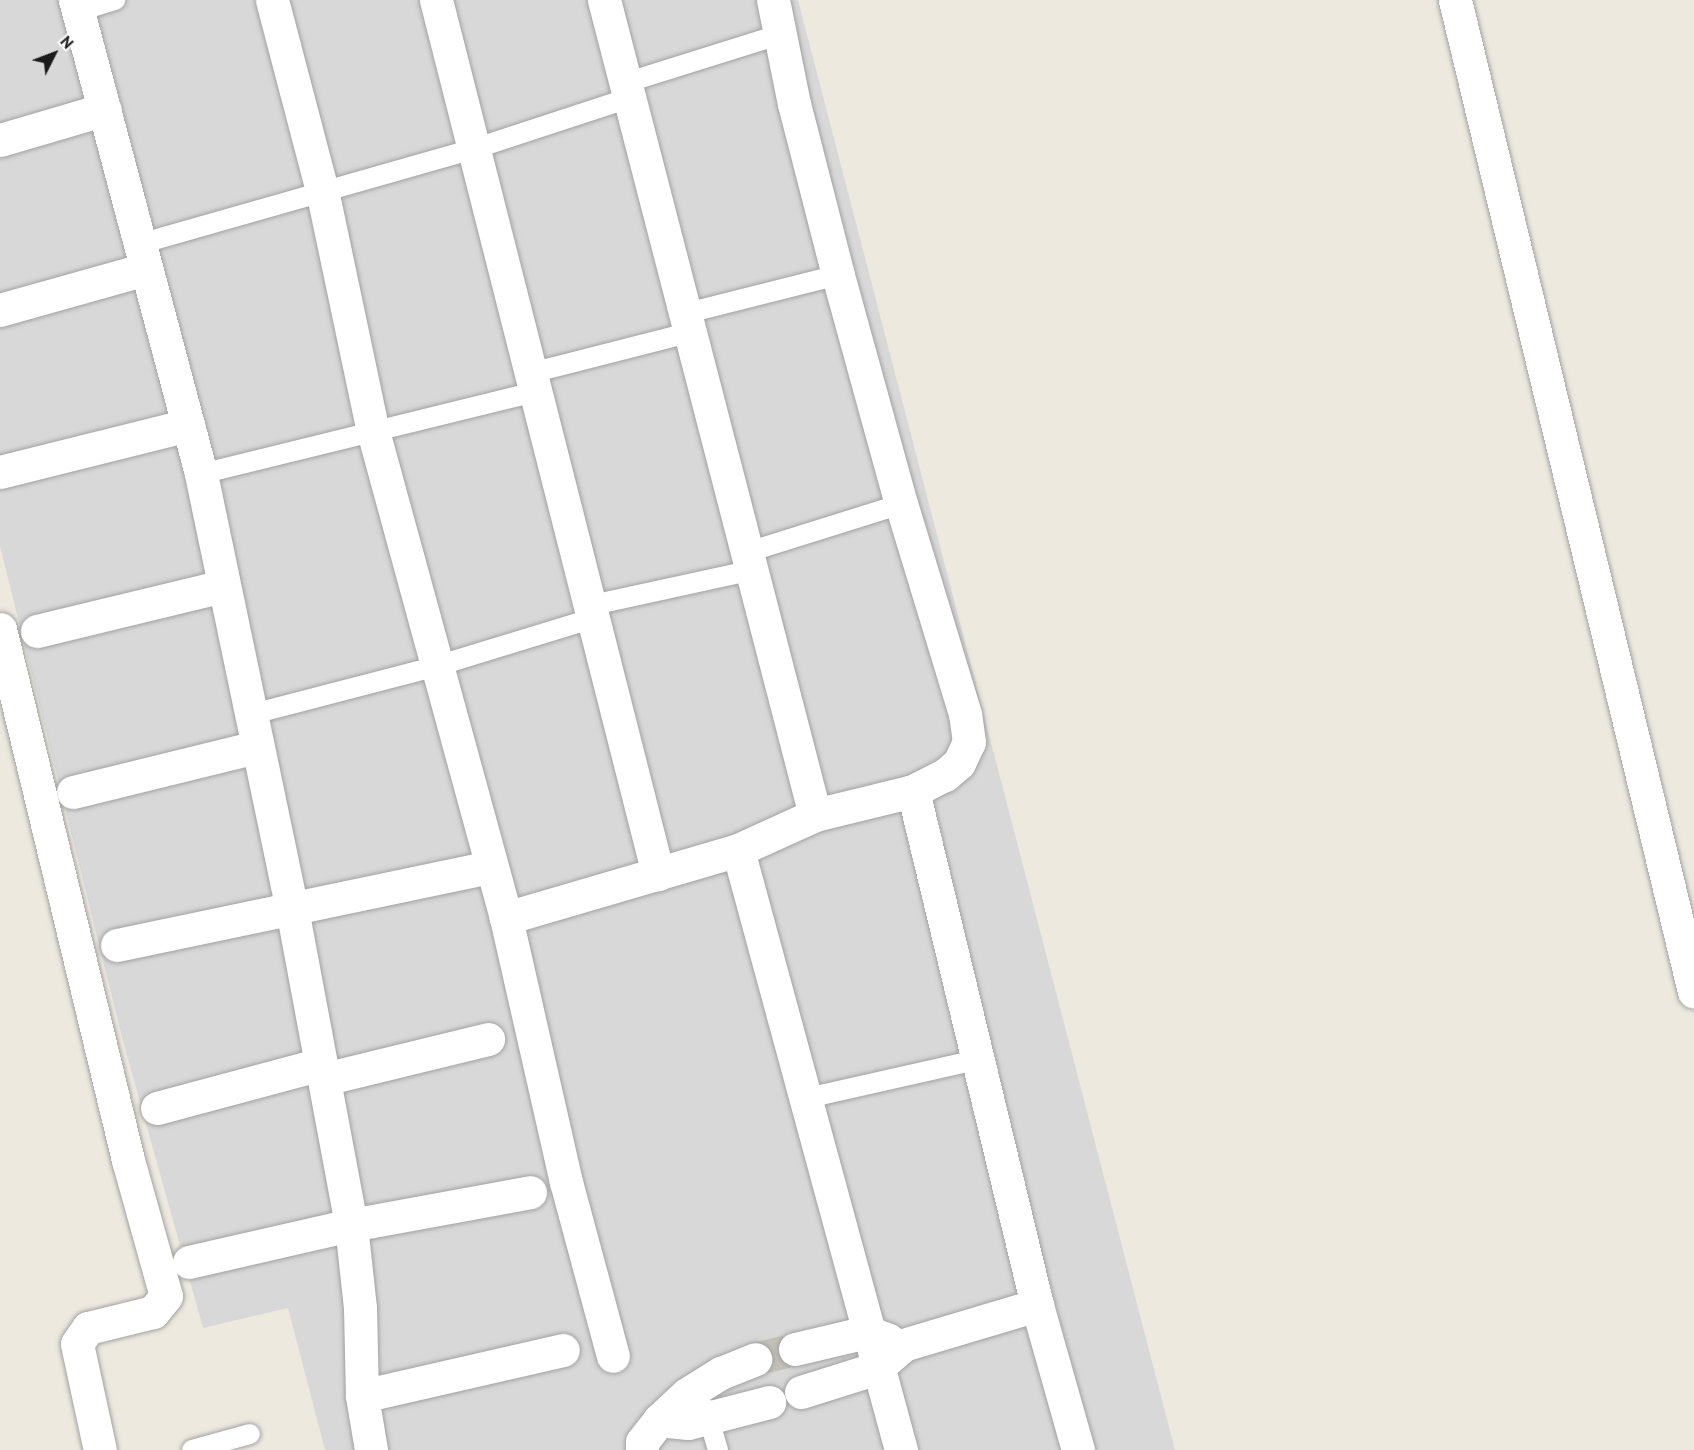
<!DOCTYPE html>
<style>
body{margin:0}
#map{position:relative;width:1694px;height:1450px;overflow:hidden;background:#ede9df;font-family:"PT Sans",sans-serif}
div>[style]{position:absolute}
.residential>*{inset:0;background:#d9d8d8}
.minor-tunnel>*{height:33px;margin-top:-16.5px;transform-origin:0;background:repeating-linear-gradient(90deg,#c3c0b8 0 33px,transparent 0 49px)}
.roads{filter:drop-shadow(0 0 2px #a2a2a2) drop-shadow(0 0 2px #a2a2a2)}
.service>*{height:20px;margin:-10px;padding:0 10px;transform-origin:10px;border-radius:10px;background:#fff}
.minor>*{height:33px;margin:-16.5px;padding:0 16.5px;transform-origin:16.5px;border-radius:16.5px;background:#fff}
span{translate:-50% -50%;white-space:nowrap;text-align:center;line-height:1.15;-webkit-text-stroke:4.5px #fff;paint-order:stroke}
.north{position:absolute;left:24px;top:24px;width:60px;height:60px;-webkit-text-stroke:4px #fff;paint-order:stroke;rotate:48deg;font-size:16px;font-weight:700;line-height:24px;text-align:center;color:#1b1b1b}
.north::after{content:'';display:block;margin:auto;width:21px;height:27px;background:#1b1b1b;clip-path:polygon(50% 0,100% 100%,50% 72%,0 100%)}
</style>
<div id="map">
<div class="residential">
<div style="clip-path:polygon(0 0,798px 0,1175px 1450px,325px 1450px,288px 1308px,203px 1328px,123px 1041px,0 546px)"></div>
</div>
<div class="minor-tunnel">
<div style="left:755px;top:1359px;width:41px;rotate:-14deg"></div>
</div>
<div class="roads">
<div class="service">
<div style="left:79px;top:11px;width:38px;rotate:-17deg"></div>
<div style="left:625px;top:83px;width:164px;rotate:-17.4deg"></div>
<div style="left:140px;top:244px;width:347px;rotate:-15.9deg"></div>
<div style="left:474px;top:149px;width:163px;rotate:-18.2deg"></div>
<div style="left:687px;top:313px;width:156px;rotate:-14.1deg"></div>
<div style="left:531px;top:373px;width:166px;rotate:-14.3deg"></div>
<div style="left:201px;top:474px;width:344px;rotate:-13.8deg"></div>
<div style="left:745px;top:553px;width:164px;rotate:-17.4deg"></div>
<div style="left:588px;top:606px;width:165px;rotate:-12.3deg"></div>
<div style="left:249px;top:715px;width:194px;rotate:-14.6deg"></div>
<div style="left:437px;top:666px;width:161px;rotate:-17deg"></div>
<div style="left:807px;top:1098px;width:177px;rotate:-12.7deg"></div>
<div style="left:706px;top:1409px;width:43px;rotate:73.7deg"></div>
<div style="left:192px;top:1450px;width:60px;rotate:-15.4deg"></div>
</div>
<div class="minor">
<div style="left:75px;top:0;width:490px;rotate:75.1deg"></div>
<div style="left:201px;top:474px;width:444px;rotate:78.2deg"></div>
<div style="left:292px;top:909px;width:321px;rotate:79.4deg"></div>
<div style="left:351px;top:1225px;width:83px;rotate:83.8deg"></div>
<div style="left:360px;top:1308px;width:88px;rotate:88.7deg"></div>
<div style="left:362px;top:1396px;width:55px;rotate:80.5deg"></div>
<div style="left:272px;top:0;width:196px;rotate:75.3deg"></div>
<div style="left:322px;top:190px;width:246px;rotate:78.1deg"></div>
<div style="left:373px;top:431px;width:505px;rotate:74.72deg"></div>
<div style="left:506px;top:918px;width:271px;rotate:77.2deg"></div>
<div style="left:566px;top:1182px;width:180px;rotate:74.9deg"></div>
<div style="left:436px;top:0;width:902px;rotate:75.75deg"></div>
<div style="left:604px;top:0;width:842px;rotate:75.49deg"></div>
<div style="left:1455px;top:0;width:1020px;rotate:76.45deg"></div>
<div style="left:0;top:140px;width:109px;rotate:-16.4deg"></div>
<div style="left:0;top:310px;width:152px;rotate:-15.7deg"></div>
<div style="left:0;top:472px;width:194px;rotate:-14deg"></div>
<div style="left:0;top:629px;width:546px;rotate:76.45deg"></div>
<div style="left:128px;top:1160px;width:141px;rotate:74.4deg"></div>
<div style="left:166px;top:1296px;width:21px;rotate:129deg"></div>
<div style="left:153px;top:1312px;width:67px;rotate:166.2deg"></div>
<div style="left:88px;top:1328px;width:19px;rotate:125deg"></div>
<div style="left:77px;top:1344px;width:108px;rotate:77.8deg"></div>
<div style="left:37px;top:631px;width:191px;rotate:-13.6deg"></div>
<div style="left:913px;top:791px;width:529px;rotate:76.44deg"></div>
<div style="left:1037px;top:1305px;width:151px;rotate:74.2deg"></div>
<div style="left:73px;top:792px;width:188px;rotate:-13.8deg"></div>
<div style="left:738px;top:850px;width:622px;rotate:74.8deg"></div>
<div style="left:506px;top:918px;width:242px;rotate:-16.3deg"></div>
<div style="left:738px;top:850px;width:85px;rotate:-24.4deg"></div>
<div style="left:815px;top:815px;width:101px;rotate:-13.8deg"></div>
<div style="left:913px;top:791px;width:36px;rotate:-27deg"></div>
<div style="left:945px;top:775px;width:18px;rotate:-41deg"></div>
<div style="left:959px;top:763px;width:23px;rotate:-65deg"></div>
<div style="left:969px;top:742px;width:28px;rotate:-98deg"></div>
<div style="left:965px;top:714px;width:220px;rotate:-106.9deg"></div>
<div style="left:901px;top:504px;width:238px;rotate:-105.4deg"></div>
<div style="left:838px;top:275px;width:177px;rotate:-104.4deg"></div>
<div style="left:794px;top:104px;width:106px;rotate:-101.4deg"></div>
<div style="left:117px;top:945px;width:381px;rotate:-11.8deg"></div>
<div style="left:324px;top:1079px;width:169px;rotate:-13.7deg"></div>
<div style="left:157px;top:1108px;width:170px;rotate:-15deg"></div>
<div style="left:189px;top:1262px;width:166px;rotate:-12.9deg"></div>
<div style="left:351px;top:1225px;width:182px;rotate:-10.4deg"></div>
<div style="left:795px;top:1349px;width:74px;rotate:-13.3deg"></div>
<div style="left:867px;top:1332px;width:23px;rotate:20deg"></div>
<div style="left:801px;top:1392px;width:80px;rotate:-17.5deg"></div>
<div style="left:877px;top:1368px;width:35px;rotate:-41deg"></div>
<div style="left:903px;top:1345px;width:140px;rotate:-16.6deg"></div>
<div style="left:362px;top:1396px;width:206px;rotate:-12.9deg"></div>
<div style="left:659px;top:1420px;width:29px;rotate:6deg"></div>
<div style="left:688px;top:1423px;width:84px;rotate:-14.5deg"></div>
<div style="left:642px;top:1450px;width:8px;rotate:-90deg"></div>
<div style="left:642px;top:1442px;width:28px;rotate:-52deg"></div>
<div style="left:659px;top:1420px;width:38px;rotate:-43deg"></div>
<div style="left:687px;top:1394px;width:40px;rotate:-32deg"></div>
<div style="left:721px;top:1373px;width:37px;rotate:-22deg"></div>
</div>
</div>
<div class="north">N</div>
</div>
